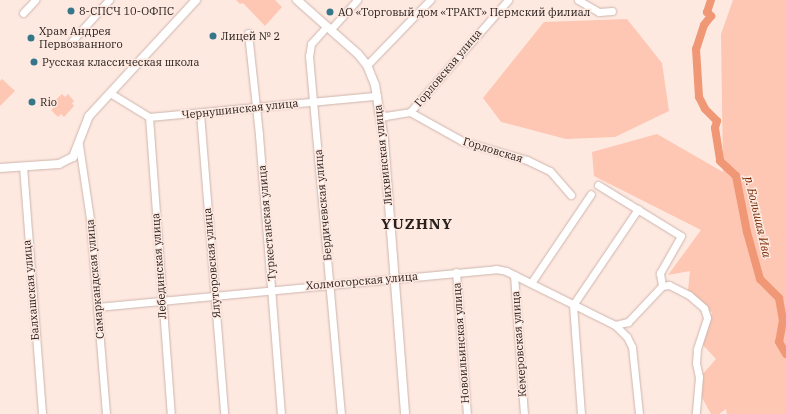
<!DOCTYPE html>
<meta charset="utf-8">
<style>
body{margin:0}
#map{position:relative;width:786px;height:414px;overflow:hidden;background:#fee9e1;font-family:"IBM Plex Serif",serif}
div>[style]{position:absolute}
.green>*{inset:0;background:#fdc7b3}
.river>*{height:8px;margin:-4px;padding:0 4px;transform-origin:4px;border-radius:4px;background:#f09776}
.roads{filter:drop-shadow(0 0 1px #cdb5ac) drop-shadow(0 0 1px #cdb5ac)}
.minor>*{height:7px;margin:-3.5px;padding:0 3.5px;transform-origin:3.5px;border-radius:3.5px;background:#fff}
.major>*{height:8px;margin:-4px;padding:0 4px;transform-origin:4px;border-radius:4px;background:#fff}
.dots>*{width:11px;height:11px;translate:-50% -50%;box-sizing:border-box;border:2px solid #fee9e1;border-radius:50%}
span{translate:-50% -50%;white-space:nowrap;text-align:center;line-height:1.15;-webkit-text-stroke:3px #fee9e1;paint-order:stroke}
.poi-label{font-size:11px;color:#29201d}
.left{translate:0 -50%;text-align:left}
.street-label{font-size:11px;color:#29201d}
.water-label{font-size:12px;color:#7a2c07;font-style:italic}
.district-label{font-size:15px;color:#29201d;font-weight:700;letter-spacing:1px}
</style>
<div id="map">
<div class="green">
<div style="clip-path:polygon(236px 0,275px 0,282px 7px,265px 26px,243px 3px,240px 4px)"></div>
<div style="clip-path:polygon(733px 0,786px 0,786px 414px,727px 414px,726px 409px,719px 414px,711px 414px,700px 394px,702px 375px,716px 359px,701px 343px,712px 313px,688px 290px,690px 271px,668px 275px,701px 230px,594px 176px,592px 152px,657px 134px,723px 172px,721px 34px)"></div>
<div style="clip-path:polygon(627px 19px,662px 63px,669px 111px,615px 137px,566px 139px,501px 122px,483px 98px,544px 22px)"></div>
<div style="clip-path:polygon(2px 79px,15px 91px,0 106px,0 81px)"></div>
<div style="clip-path:polygon(62px 94px,65px 97px,68px 94px,74px 101px,72px 103px,74px 106px,64px 117px,61px 114px,58px 117px,51px 110px,54px 107px,51px 104px)"></div>
</div>
<div class="river">
<div style="left:711px;top:0;width:13px;rotate:108deg"></div>
<div style="left:707px;top:12px;width:6px;rotate:45deg"></div>
<div style="left:711px;top:16px;width:11px;rotate:128deg"></div>
<div style="left:704px;top:25px;width:25px;rotate:108deg"></div>
<div style="left:696px;top:49px;width:48px;rotate:86.4deg"></div>
<div style="left:699px;top:97px;width:13px;rotate:63deg"></div>
<div style="left:705px;top:109px;width:17px;rotate:45deg"></div>
<div style="left:717px;top:121px;width:7px;rotate:106deg"></div>
<div style="left:715px;top:128px;width:33px;rotate:81deg"></div>
<div style="left:720px;top:161px;width:22px;rotate:43deg"></div>
<div style="left:736px;top:176px;width:57px;rotate:78.9deg"></div>
<div style="left:747px;top:232px;width:49px;rotate:74.5deg"></div>
<div style="left:760px;top:279px;width:27px;rotate:45deg"></div>
<div style="left:779px;top:298px;width:22px;rotate:80deg"></div>
<div style="left:783px;top:320px;width:22px;rotate:100deg"></div>
<div style="left:779px;top:342px;width:14px;rotate:60deg"></div>
</div>
<div class="roads">
<div class="minor">
<div style="left:578px;top:0;width:24px;rotate:30deg"></div>
<div style="left:599px;top:12px;width:13px;rotate:-4deg"></div>
<div style="left:23px;top:13px;width:18px;rotate:-47deg"></div>
<div style="left:327px;top:26px;width:24px;rotate:132deg"></div>
<div style="left:311px;top:44px;width:12px;rotate:99deg"></div>
<div style="left:309px;top:56px;width:359px;rotate:84.9deg"></div>
<div style="left:331px;top:29px;width:39px;rotate:-48deg"></div>
<div style="left:248px;top:33px;width:103px;rotate:83.8deg"></div>
<div style="left:259px;top:135px;width:280px;rotate:85.5deg"></div>
<div style="left:71px;top:42px;width:57px;rotate:-47.9deg"></div>
<div style="left:367px;top:65px;width:91px;rotate:-45.9deg"></div>
<div style="left:110px;top:93px;width:46px;rotate:31.6deg"></div>
<div style="left:149px;top:117px;width:229px;rotate:-5.3deg"></div>
<div style="left:378px;top:111px;width:9px;rotate:36deg"></div>
<div style="left:385px;top:116px;width:25px;rotate:-9deg"></div>
<div style="left:410px;top:112px;width:149px;rotate:-48.8deg"></div>
<div style="left:410px;top:112px;width:60px;rotate:29.1deg"></div>
<div style="left:462px;top:141px;width:68px;rotate:16.3deg"></div>
<div style="left:527px;top:160px;width:25px;rotate:26deg"></div>
<div style="left:550px;top:171px;width:32px;rotate:49deg"></div>
<div style="left:200px;top:113px;width:302px;rotate:85.4deg"></div>
<div style="left:149px;top:117px;width:298px;rotate:85.8deg"></div>
<div style="left:79px;top:145px;width:75px;rotate:81.5deg"></div>
<div style="left:90px;top:219px;width:196px;rotate:85.3deg"></div>
<div style="left:23px;top:166px;width:249px;rotate:85.6deg"></div>
<div style="left:598px;top:185px;width:97px;rotate:31.6deg"></div>
<div style="left:681px;top:236px;width:43px;rotate:119.6deg"></div>
<div style="left:660px;top:273px;width:13px;rotate:81deg"></div>
<div style="left:662px;top:286px;width:50px;rotate:133.4deg"></div>
<div style="left:628px;top:322px;width:13px;rotate:167deg"></div>
<div style="left:615px;top:325px;width:17px;rotate:45deg"></div>
<div style="left:627px;top:337px;width:11px;rotate:63deg"></div>
<div style="left:632px;top:347px;width:67px;rotate:84deg"></div>
<div style="left:456px;top:272px;width:142px;rotate:85.6deg"></div>
<div style="left:514px;top:275px;width:139px;rotate:85.9deg"></div>
<div style="left:531px;top:283px;width:107px;rotate:-56deg"></div>
<div style="left:662px;top:286px;width:7px;rotate:-8deg"></div>
<div style="left:669px;top:285px;width:22px;rotate:27deg"></div>
<div style="left:689px;top:295px;width:20px;rotate:41deg"></div>
<div style="left:704px;top:308px;width:10px;rotate:73deg"></div>
<div style="left:707px;top:318px;width:33px;rotate:108deg"></div>
<div style="left:697px;top:349px;width:14px;rotate:94deg"></div>
<div style="left:696px;top:363px;width:14px;rotate:78deg"></div>
<div style="left:699px;top:377px;width:37px;rotate:95deg"></div>
<div style="left:97px;top:307px;width:401px;rotate:-5.4deg"></div>
<div style="left:496px;top:269px;width:10px;rotate:11deg"></div>
<div style="left:506px;top:271px;width:122px;rotate:26.4deg"></div>
<div style="left:581px;top:414px;width:109px;rotate:-94.2deg"></div>
<div style="left:573px;top:305px;width:116px;rotate:-55.9deg"></div>
</div>
<div class="major">
<div style="left:297px;top:0;width:81px;rotate:41.5deg"></div>
<div style="left:358px;top:54px;width:14px;rotate:51deg"></div>
<div style="left:367px;top:65px;width:22px;rotate:68deg"></div>
<div style="left:375px;top:85px;width:56px;rotate:80.7deg"></div>
<div style="left:384px;top:140px;width:275px;rotate:85.6deg"></div>
<div style="left:0;top:168px;width:59px;rotate:-3.9deg"></div>
<div style="left:59px;top:164px;width:16px;rotate:-27deg"></div>
<div style="left:73px;top:157px;width:44px;rotate:-68.7deg"></div>
<div style="left:89px;top:116px;width:158px;rotate:-47.3deg"></div>
</div>
</div>
<div class="dots">
<div style="left:71px;top:11px;background:#36768a"></div>
<div style="left:330px;top:12px;background:#36768a"></div>
<div style="left:213px;top:36px;background:#36768a"></div>
<div style="left:31px;top:38px;background:#36768a"></div>
<div style="left:34px;top:62px;background:#36768a"></div>
<div style="left:32px;top:102px;background:#36768a"></div>
</div>
<div class="poi-label">
<span class="left" style="left:79px;top:11px">8-СПСЧ 10-ОФПС</span>
<span class="left" style="left:338px;top:12px">АО «Торговый дом «ТРАКТ» Пермский филиал</span>
<span class="left" style="left:39px;top:38px">Храм Андрея<br>Первозванного</span>
<span class="left" style="left:221px;top:36px">Лицей № 2</span>
<span class="left" style="left:42px;top:62px">Русская классическая школа</span>
<span class="left" style="left:40px;top:102px">Rio</span>
</div>
<div class="street-label">
<span style="left:448px;top:68px;rotate:-50deg">Горловская улица</span>
<span style="left:240px;top:109px;rotate:-6deg">Чернушинская улица</span>
<span style="left:493px;top:150px;rotate:17deg">Горловская</span>
<span style="left:383px;top:155px;rotate:-96deg">Лихвинская улица</span>
<span style="left:323px;top:205px;rotate:-95deg">Бердичевская улица</span>
<span style="left:267px;top:223px;rotate:-95deg">Туркестанская улица</span>
<span style="left:212px;top:263px;rotate:-95deg">Ялуторовская улица</span>
<span style="left:159px;top:266px;rotate:-94deg">Лебединская улица</span>
<span style="left:95px;top:279px;rotate:-95deg">Самаркандская улица</span>
<span style="left:362px;top:281px;rotate:-5deg">Холмогорская улица</span>
<span style="left:31px;top:290px;rotate:-95deg">Балхашская улица</span>
<span style="left:461px;top:343px;rotate:-94deg">Новоильинская улица</span>
<span style="left:519px;top:344px;rotate:-94deg">Кемеровская улица</span>
</div>
<div class="water-label">
<span style="left:758px;top:217px;rotate:77deg">р. Большая Ива</span>
</div>
<div class="district-label">
<span style="left:417px;top:224px">YUZHNY</span>
</div>
</div>
